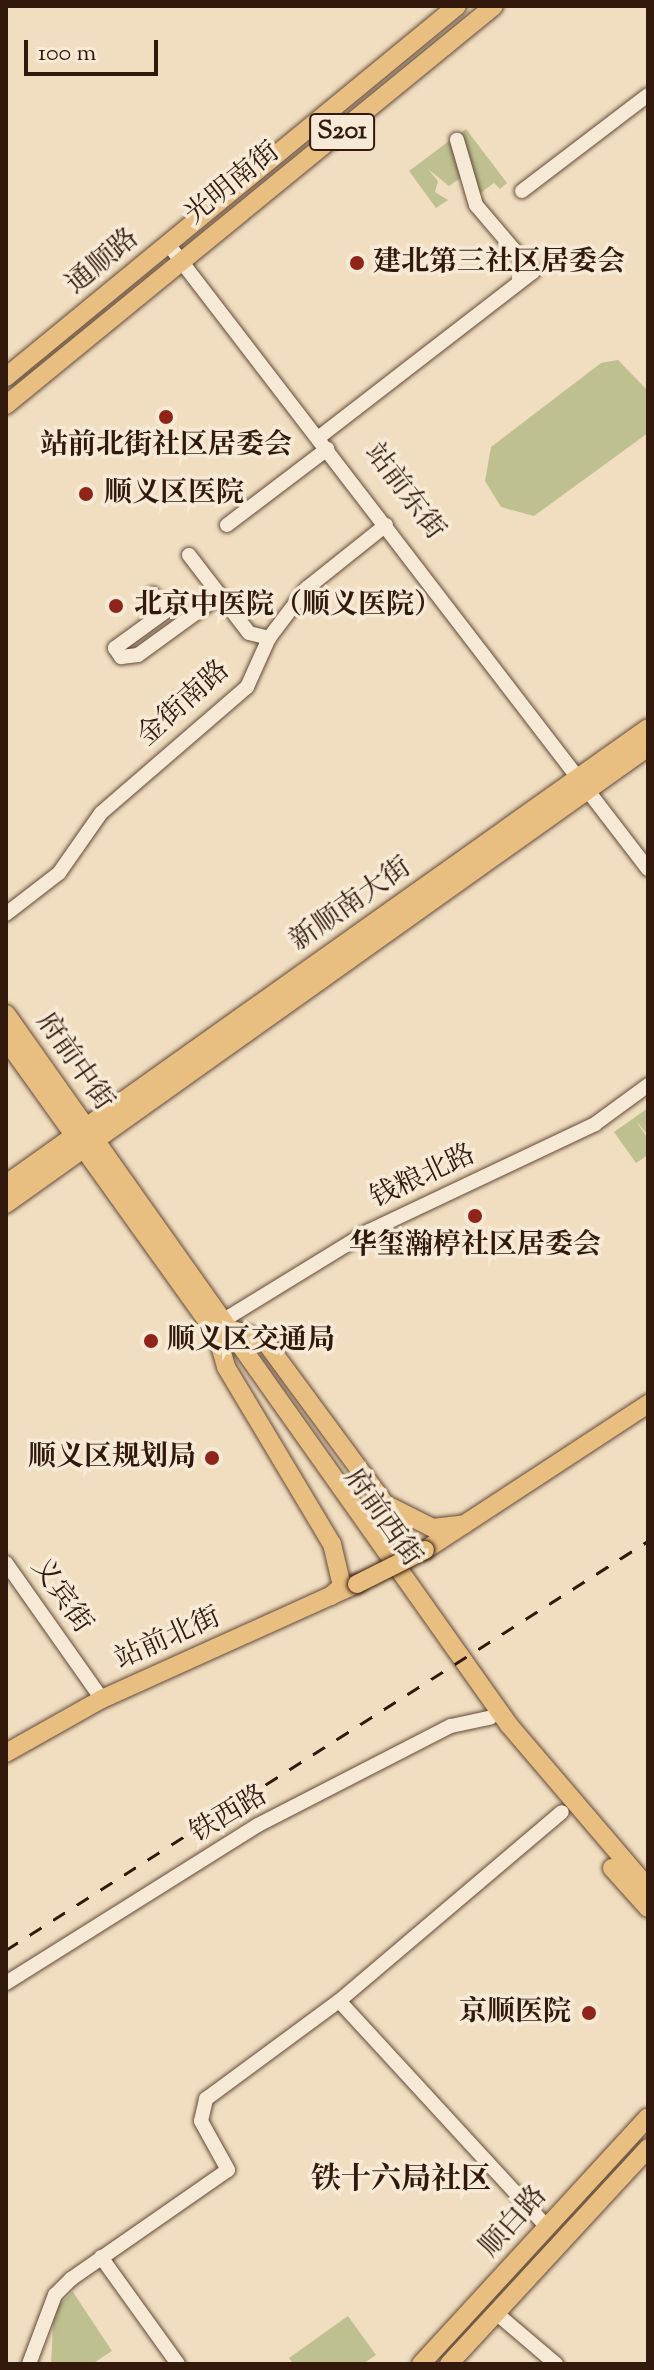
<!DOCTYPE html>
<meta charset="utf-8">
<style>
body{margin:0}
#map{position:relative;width:654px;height:2370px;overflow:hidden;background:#f1dec0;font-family:"Sorts Mill Goudy","Noto Serif SC",serif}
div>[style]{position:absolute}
.green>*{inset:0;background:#bec090}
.roads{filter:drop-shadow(0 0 2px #624a39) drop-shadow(0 0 2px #624a39)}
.minor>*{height:14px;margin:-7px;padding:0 7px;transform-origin:7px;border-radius:7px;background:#f6ead6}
.major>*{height:18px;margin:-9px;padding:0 9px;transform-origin:9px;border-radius:9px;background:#e8bf80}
.rail>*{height:3px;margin-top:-1.5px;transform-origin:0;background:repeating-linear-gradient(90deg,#32190c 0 14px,transparent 0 28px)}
.bridges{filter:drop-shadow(0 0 2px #32190c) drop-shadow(0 0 2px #32190c)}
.major-bridge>*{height:18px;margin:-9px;padding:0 9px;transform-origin:9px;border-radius:9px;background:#e8bf80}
.dots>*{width:22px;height:22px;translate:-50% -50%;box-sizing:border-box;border:4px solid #f6ead6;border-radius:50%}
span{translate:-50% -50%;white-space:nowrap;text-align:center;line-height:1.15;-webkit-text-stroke:7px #f6ead6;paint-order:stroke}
.shield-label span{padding:2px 6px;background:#f6ead6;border:2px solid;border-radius:6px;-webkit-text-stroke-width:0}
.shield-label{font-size:26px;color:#32190c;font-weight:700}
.street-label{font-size:28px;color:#32190c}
.poi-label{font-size:28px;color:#32190c;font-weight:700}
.left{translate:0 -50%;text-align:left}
.right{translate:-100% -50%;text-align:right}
.neighbourhood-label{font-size:30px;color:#32190c;font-weight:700}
.frame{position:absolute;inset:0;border:8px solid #32190c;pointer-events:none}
.scale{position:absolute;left:24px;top:40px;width:134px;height:36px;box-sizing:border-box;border:4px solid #32190c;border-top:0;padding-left:10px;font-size:24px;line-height:28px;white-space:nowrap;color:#32190c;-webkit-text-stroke:6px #f6ead6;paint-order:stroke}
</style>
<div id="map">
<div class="green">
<div style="clip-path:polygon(466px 129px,507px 183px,500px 189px,494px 183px,479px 194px,459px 134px)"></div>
<div style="clip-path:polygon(453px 138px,462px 177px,449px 186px,428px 169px,438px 181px,435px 192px,448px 200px,436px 208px,409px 171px)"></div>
<div style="clip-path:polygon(618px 360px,648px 391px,648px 433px,534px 516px,501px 507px,485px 481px,491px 447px,601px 363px)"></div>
<div style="clip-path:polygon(648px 1108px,648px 1135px,636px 1121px,648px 1139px,648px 1155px,636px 1163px,614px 1132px)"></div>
<div style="clip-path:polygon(73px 2292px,112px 2351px,92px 2364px,51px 2364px,54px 2309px)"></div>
<div style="clip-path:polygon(348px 2316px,376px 2355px,363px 2364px,293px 2364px,289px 2358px)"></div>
</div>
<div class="roads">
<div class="minor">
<div style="left:522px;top:191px;width:158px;rotate:-37.3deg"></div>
<div style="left:168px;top:244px;width:788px;rotate:52.48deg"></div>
<div style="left:318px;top:438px;width:272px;rotate:-37.7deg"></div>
<div style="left:533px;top:272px;width:88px;rotate:-130.4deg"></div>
<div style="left:476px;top:205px;width:68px;rotate:-106.3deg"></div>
<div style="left:227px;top:525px;width:126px;rotate:-37.2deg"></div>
<div style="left:189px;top:555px;width:98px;rotate:52.4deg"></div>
<div style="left:249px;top:633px;width:21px;rotate:14deg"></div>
<div style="left:153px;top:594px;width:21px;rotate:53deg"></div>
<div style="left:166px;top:611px;width:63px;rotate:144deg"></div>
<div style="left:115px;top:648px;width:11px;rotate:56deg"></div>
<div style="left:121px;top:657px;width:17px;rotate:-7deg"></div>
<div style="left:138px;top:655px;width:99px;rotate:-35.9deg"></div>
<div style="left:6px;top:914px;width:67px;rotate:-37.7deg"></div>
<div style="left:59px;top:873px;width:73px;rotate:-55deg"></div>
<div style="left:101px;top:813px;width:193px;rotate:-40.8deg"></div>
<div style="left:247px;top:687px;width:54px;rotate:-65.8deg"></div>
<div style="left:269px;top:638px;width:63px;rotate:-52.8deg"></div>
<div style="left:307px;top:588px;width:101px;rotate:-38.6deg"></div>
<div style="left:222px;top:1321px;width:172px;rotate:-31.5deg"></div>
<div style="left:369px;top:1231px;width:250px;rotate:-25.3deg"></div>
<div style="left:595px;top:1124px;width:66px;rotate:-36.3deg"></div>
<div style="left:6px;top:1563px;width:166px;rotate:54.8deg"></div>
<div style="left:6px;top:1983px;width:297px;rotate:-32.1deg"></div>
<div style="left:258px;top:1825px;width:217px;rotate:-27.2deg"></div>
<div style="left:451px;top:1726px;width:40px;rotate:-12deg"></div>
<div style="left:547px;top:2227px;width:307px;rotate:-132.6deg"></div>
<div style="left:339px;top:2001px;width:292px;rotate:-40.3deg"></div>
<div style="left:101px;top:2257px;width:132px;rotate:54.3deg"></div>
<div style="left:496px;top:2313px;width:79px;rotate:40.4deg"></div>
<div style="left:29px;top:2364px;width:74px;rotate:-69.4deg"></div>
<div style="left:55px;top:2295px;width:23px;rotate:-45deg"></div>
<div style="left:71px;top:2279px;width:191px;rotate:-34.8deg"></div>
<div style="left:228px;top:2170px;width:56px;rotate:-118.9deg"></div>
<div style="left:201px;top:2121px;width:23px;rotate:-77deg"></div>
<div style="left:206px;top:2099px;width:165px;rotate:-36.4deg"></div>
</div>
<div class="major">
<div style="left:6px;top:377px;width:584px;rotate:-39.44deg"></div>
<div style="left:6px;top:405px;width:630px;rotate:-39.27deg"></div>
<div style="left:6px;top:1014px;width:871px;rotate:54.72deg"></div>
<div style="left:509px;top:1725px;width:214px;rotate:49.5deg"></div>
<div style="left:6px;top:1040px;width:369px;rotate:54.4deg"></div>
<div style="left:6px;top:1184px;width:787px;rotate:-35.39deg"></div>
<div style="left:6px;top:1204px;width:788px;rotate:-35.44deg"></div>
<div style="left:227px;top:1328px;width:39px;rotate:18deg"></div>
<div style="left:264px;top:1340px;width:204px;rotate:53.6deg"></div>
<div style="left:385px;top:1504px;width:54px;rotate:26.6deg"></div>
<div style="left:433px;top:1528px;width:32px;rotate:-7deg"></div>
<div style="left:217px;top:1335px;width:33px;rotate:74deg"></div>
<div style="left:226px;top:1367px;width:206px;rotate:59.1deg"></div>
<div style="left:332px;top:1544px;width:43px;rotate:76.6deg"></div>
<div style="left:342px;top:1586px;width:15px;rotate:138deg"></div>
<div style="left:425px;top:1550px;width:267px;rotate:-33.2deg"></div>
<div style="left:6px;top:1753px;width:110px;rotate:-29.4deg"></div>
<div style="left:102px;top:1699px;width:280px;rotate:-24.3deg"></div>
<div style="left:612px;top:1868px;width:54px;rotate:48deg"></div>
<div style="left:421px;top:2364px;width:335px;rotate:-47.4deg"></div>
<div style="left:449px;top:2364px;width:294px;rotate:-47.3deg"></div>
</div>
</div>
<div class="rail">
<div style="left:6px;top:1950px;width:761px;rotate:-32.5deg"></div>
</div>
<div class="bridges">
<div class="major-bridge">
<div style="left:357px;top:1584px;width:76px;rotate:-26.6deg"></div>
</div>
</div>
<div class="dots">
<div style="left:357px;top:263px;background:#8f2418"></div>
<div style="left:166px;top:417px;background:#8f2418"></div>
<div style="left:86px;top:494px;background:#8f2418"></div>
<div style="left:116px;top:606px;background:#8f2418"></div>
<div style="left:475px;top:1216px;background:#8f2418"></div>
<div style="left:151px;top:1341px;background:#8f2418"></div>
<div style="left:212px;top:1458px;background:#8f2418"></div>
<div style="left:589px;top:2013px;background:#8f2418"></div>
</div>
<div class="shield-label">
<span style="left:342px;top:132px">S201</span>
</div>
<div class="street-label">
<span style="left:233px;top:184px;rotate:-39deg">光明南街</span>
<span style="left:103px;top:262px;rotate:-40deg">通顺路</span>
<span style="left:404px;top:492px;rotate:53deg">站前东街</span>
<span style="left:184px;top:704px;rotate:-42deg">金街南路</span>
<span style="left:351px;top:905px;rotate:-35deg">新顺南大街</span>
<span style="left:74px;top:1062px;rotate:55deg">府前中街</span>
<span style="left:423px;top:1177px;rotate:-25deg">钱粮北路</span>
<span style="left:382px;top:1518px;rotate:55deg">府前西街</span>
<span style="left:61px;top:1596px;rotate:55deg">义宾街</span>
<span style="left:168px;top:1639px;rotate:-24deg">站前北街</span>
<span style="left:229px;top:1815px;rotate:-31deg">铁西路</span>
<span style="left:514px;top:2222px;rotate:-48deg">顺白路</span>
</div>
<div class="poi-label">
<span class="left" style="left:373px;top:263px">建北第三社区居委会</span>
<span style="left:166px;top:446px">站前北街社区居委会</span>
<span class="left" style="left:104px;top:494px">顺义区医院</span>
<span class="left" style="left:134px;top:606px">北京中医院（顺义医院）</span>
<span style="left:475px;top:1246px">华玺瀚楟社区居委会</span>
<span class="left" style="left:167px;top:1341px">顺义区交通局</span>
<span class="right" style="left:196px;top:1458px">顺义区规划局</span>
<span class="right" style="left:571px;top:2013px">京顺医院</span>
</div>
<div class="neighbourhood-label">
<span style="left:401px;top:2181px">铁十六局社区</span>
</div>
<div class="frame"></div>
<div class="scale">100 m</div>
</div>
